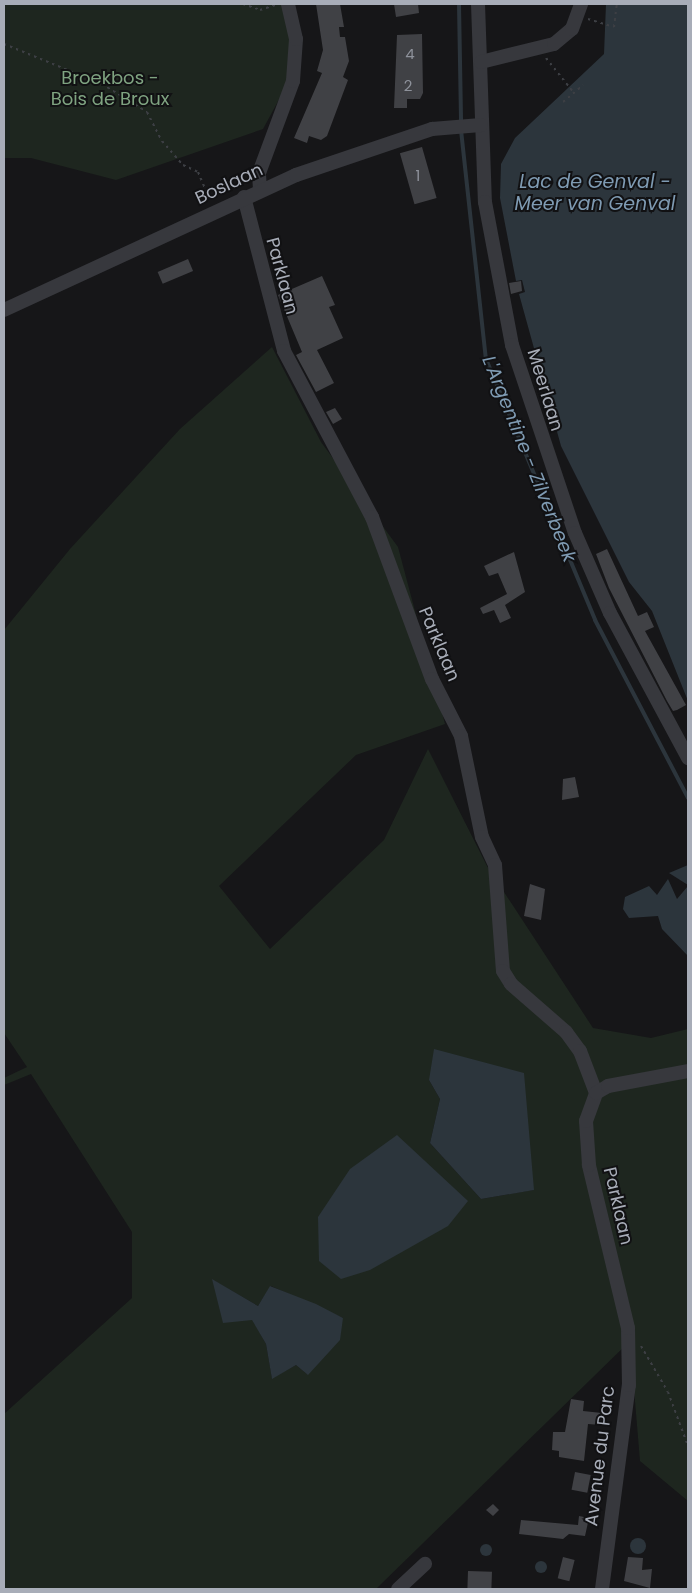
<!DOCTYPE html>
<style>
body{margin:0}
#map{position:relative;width:692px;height:1593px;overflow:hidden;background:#161618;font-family:Poppins,sans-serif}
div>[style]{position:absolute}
.green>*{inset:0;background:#1e261f}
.water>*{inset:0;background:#2c353c}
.round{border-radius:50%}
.stream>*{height:4px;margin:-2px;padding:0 2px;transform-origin:2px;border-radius:2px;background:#2c353c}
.building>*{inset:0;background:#404145;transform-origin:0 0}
.path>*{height:2px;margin-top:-1px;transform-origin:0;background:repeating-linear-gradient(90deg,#3d3f44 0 2.5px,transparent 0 6.5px)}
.minor>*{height:14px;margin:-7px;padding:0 7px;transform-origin:7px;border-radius:7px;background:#37383d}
span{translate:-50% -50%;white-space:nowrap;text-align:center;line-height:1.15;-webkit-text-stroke:4px #111113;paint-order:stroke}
.number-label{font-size:15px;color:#8e929b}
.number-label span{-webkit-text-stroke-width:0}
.park-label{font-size:18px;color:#7fa381}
.street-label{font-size:18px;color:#a8adb8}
.water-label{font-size:19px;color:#7f9bb3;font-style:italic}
.frame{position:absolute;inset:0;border:5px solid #a8adb8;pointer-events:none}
</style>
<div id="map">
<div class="green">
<div style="clip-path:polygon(4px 4px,292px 4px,288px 83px,263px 129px,116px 180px,31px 158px,4px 158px)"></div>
<div style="clip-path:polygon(evenodd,272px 347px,321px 442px,398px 547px,445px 724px,356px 755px,219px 886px,270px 949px,384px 840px,428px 749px,487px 866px,593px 1028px,651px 1038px,688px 1029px,688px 1501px,640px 1461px,630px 1341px,376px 1589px,4px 1589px,4px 1414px,132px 1298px,132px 1232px,31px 1074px,4px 1085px,4px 1078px,27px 1067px,4px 1033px,4px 630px,70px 549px,180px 429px,272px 347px,429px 1080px,528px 1136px,533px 1190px,481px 1199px,430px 1143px,440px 1099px,429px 1080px,272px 347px,213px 1280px,258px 1306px,271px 1286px,343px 1318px,307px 1374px,296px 1365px,272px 1378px,266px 1344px,252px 1319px,213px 1280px)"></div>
</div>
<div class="water">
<div style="clip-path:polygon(606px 4px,688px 4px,688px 701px,652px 611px,629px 582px,561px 446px,519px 294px,525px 292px,522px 280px,516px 281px,500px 198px,501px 164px,515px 138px,604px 54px)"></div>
<div style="clip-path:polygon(688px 865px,688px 885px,669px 873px)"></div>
<div style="clip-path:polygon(668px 879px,677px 899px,688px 886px,688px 956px,662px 929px,658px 916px,629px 918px,623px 909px,625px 897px,649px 886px,657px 895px)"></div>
<div style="clip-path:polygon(434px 1049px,524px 1073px,534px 1190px,481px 1199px,430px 1143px,440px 1099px,429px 1080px)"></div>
<div style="clip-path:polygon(397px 1135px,468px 1201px,448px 1226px,370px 1270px,341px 1279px,319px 1261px,318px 1217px,350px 1169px)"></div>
<div style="clip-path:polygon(212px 1279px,258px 1306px,270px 1286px,316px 1304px,343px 1318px,340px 1340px,308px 1375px,296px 1365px,272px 1379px,266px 1344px,252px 1320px,223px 1323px)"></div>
<div class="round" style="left:630px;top:1538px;width:16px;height:16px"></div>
<div class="round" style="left:480px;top:1544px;width:12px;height:12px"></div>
<div class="round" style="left:535px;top:1561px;width:12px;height:12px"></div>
</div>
<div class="stream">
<div style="left:459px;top:4px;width:119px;rotate:89deg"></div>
<div style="left:461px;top:130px;width:230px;rotate:83.8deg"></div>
<div style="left:486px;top:359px;width:283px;rotate:67.3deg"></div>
<div style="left:595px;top:620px;width:201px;rotate:62.4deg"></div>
</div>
<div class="building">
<div style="clip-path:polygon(316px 4px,340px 4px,344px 27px,339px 27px,340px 37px,345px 37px,349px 61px,343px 77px,348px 80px,327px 136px,321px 140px,309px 136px,307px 143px,294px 138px,322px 73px,317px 71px,323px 50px)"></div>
<div style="clip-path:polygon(394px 4px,418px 4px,419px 13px,396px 17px)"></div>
<div style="clip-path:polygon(422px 34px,423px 93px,420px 99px,407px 99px,407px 108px,394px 108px,397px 35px)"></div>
<div style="left:422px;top:147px;width:53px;height:23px;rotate:74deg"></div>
<div style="left:188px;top:259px;width:13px;height:33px;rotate:67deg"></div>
<div style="clip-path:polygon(322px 276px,335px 305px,329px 307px,343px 338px,317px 350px,334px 383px,316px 392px,296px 355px,302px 352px,278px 295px)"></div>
<div style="clip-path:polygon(521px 281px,522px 291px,511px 294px,509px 283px)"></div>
<div style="clip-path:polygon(335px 408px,342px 419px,333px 424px,326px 412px)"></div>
<div style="clip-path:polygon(607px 549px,638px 616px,647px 612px,654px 627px,645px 631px,686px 705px,677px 710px,673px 711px,667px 701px,609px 588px,596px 554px)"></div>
<div style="clip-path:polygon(514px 552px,525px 592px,505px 605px,511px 618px,500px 623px,494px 610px,483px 614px,480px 608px,507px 594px,498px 573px,489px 576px,484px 566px)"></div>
<div style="clip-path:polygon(575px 777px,579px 797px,562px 800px,563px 779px)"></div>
<div style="clip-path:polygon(530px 884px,545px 889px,541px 920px,524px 916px)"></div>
<div style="clip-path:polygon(571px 1399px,584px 1401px,583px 1411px,602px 1413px,601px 1425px,588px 1424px,584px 1461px,559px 1457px,559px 1451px,552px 1450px,553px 1432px,565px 1432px)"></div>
<div style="left:575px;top:1472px;width:16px;height:18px;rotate:11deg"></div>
<div style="clip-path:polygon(493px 1504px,499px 1510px,493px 1516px,486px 1510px)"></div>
<div style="clip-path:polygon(579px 1516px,589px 1518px,585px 1536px,569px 1534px,563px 1539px,519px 1534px,521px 1520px,578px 1525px)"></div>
<div style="left:563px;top:1557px;width:12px;height:22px;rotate:14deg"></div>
<div style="clip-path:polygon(628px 1557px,643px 1558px,642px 1570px,652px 1569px,650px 1588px,624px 1581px)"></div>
<div style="left:468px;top:1571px;width:24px;height:17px;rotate:2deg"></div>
</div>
<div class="path">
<div style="left:243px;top:4px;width:18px;rotate:19deg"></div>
<div style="left:260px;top:10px;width:16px;rotate:-18deg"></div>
<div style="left:588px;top:19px;width:27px;rotate:17deg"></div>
<div style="left:614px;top:27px;width:23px;rotate:-83deg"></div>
<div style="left:4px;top:44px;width:106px;rotate:22.2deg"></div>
<div style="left:102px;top:84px;width:53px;rotate:31.9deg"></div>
<div style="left:147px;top:112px;width:33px;rotate:63deg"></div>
<div style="left:162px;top:141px;width:32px;rotate:49deg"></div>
<div style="left:183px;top:165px;width:17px;rotate:25deg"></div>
<div style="left:198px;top:172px;width:26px;rotate:67deg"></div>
<div style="left:546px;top:58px;width:45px;rotate:51.3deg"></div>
<div style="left:563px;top:102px;width:26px;rotate:-40deg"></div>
<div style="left:641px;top:1346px;width:53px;rotate:59.6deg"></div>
<div style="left:668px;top:1392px;width:58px;rotate:69.7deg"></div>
</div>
<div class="minor">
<div style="left:478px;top:4px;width:198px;rotate:88deg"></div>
<div style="left:485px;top:202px;width:146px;rotate:79.3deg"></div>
<div style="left:512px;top:345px;width:198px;rotate:71.5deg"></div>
<div style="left:575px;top:533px;width:87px;rotate:66.4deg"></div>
<div style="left:610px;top:613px;width:165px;rotate:61.7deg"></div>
<div style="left:481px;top:62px;width:75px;rotate:-13.9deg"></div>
<div style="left:554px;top:44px;width:23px;rotate:-40deg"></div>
<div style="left:572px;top:29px;width:27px;rotate:-70deg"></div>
<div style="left:260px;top:189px;width:16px;rotate:-94deg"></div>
<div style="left:259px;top:173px;width:98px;rotate:-69.7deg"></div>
<div style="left:293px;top:81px;width:42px;rotate:-85.9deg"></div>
<div style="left:296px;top:39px;width:36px;rotate:-103deg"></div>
<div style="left:244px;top:197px;width:159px;rotate:75.4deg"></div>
<div style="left:284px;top:351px;width:188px;rotate:62.1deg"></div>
<div style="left:372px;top:517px;width:173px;rotate:69.7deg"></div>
<div style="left:432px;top:679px;width:64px;rotate:63deg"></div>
<div style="left:461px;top:736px;width:103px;rotate:78.3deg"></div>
<div style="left:482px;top:837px;width:31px;rotate:65deg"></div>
<div style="left:495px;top:865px;width:106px;rotate:85.7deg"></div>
<div style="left:503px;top:971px;width:15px;rotate:58deg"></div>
<div style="left:511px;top:984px;width:73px;rotate:41.1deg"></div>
<div style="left:566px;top:1032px;width:24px;rotate:54deg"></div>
<div style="left:580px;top:1051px;width:45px;rotate:69.1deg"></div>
<div style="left:4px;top:310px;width:322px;rotate:-24.8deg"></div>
<div style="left:296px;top:175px;width:144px;rotate:-18.7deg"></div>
<div style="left:432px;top:129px;width:49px;rotate:-4.7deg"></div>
<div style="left:398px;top:1589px;width:37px;rotate:-43deg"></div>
<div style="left:602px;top:1589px;width:206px;rotate:-82.5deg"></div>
<div style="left:629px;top:1385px;width:57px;rotate:-91deg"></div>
<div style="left:628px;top:1328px;width:168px;rotate:-103.5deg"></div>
<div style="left:589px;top:1165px;width:44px;rotate:-93.9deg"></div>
<div style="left:586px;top:1121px;width:30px;rotate:-70deg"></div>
<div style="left:596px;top:1093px;width:14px;rotate:-30deg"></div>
<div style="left:608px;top:1086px;width:81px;rotate:-10.6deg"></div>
</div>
<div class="number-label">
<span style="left:410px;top:54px">4</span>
<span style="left:408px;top:86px">2</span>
<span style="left:418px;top:176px">1</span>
</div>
<div class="park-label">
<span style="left:110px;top:89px">Broekbos -<br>Bois de Broux</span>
</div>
<div class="street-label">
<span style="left:229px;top:184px;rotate:-25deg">Boslaan</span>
<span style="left:282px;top:276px;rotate:75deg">Parklaan</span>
<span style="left:545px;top:390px;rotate:73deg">Meerlaan</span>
<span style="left:439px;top:644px;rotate:67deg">Parklaan</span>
<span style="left:618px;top:1206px;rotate:77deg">Parklaan</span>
<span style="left:600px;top:1456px;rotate:-83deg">Avenue du Parc</span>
</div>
<div class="water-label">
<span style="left:595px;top:193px">Lac de Genval -<br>Meer van Genval</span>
<span style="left:529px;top:459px;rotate:68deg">L'Argentine - Zilverbeek</span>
</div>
<div class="frame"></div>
</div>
